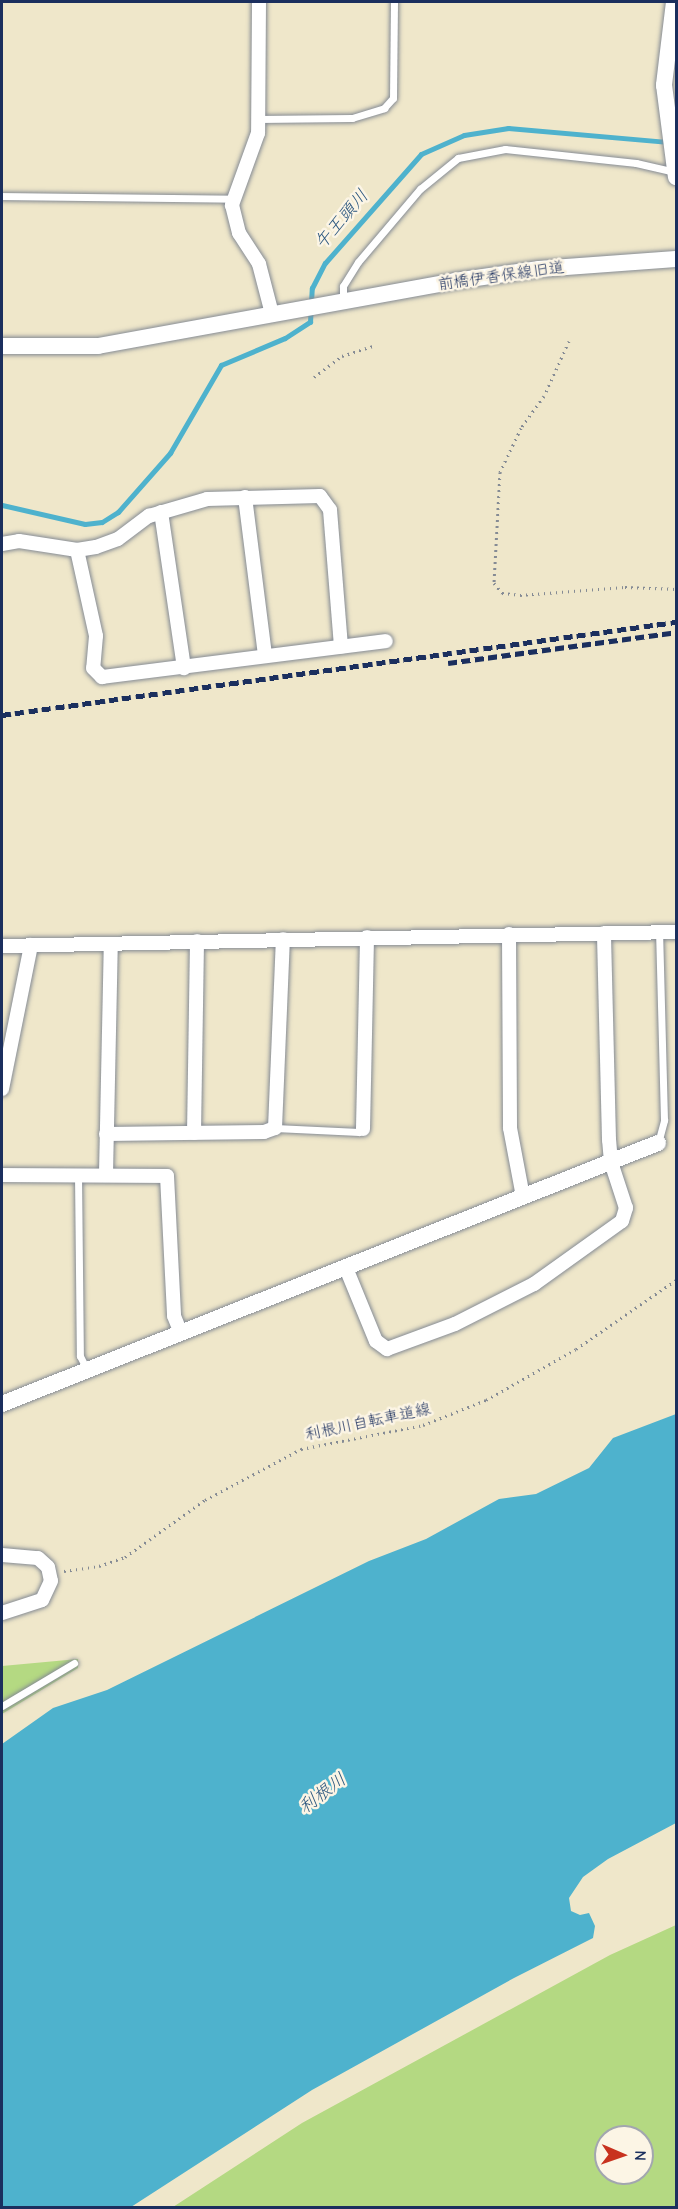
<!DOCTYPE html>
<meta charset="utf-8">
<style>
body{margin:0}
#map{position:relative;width:678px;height:2209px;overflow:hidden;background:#efe7ca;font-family:"Comic Neue","Klee One",sans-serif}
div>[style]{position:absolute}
.green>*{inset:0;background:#b4d982}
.water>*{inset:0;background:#4eb2cd}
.stream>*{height:5px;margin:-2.5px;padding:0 2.5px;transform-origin:2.5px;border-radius:2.5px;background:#4eb2cd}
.path>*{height:3px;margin-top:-1.5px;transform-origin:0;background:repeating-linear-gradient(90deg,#858b94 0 1.5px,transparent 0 6px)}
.roads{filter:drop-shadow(0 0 2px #858b94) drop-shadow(0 0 2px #858b94)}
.service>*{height:7px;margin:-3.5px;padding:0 3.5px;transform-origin:3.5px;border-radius:3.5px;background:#fff}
.minor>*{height:14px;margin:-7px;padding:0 7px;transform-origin:7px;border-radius:7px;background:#fff}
.tertiary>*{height:16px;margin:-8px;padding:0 8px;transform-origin:8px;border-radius:8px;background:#fff}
.rail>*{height:4.5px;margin-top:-2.25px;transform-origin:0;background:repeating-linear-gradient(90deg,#1b2f5e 0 9px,transparent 0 13.5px)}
span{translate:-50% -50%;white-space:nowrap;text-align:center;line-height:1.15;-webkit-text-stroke:5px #fcf5e5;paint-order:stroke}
.street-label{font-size:16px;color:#1b2f5e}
.water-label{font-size:18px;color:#2a567f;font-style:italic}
.frame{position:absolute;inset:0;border:3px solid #1b2f5e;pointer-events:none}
.north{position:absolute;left:594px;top:2125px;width:60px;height:60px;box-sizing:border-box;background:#fcf5e5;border:2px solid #a2a6af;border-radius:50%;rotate:92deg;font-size:16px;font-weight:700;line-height:24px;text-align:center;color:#1b2f5e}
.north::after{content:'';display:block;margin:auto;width:21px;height:27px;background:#c8321e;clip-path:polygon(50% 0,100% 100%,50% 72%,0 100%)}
</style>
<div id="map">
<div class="green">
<div style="clip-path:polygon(78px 1659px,78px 1668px,2px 1714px,2px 1666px)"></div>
<div style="clip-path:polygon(evenodd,676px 1925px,676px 2207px,173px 2207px,302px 2123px,610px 1955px,676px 1925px,606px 2137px,642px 2137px,642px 2173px,606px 2173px,606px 2137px)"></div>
</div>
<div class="water">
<div style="clip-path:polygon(676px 1414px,676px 1823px,608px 1859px,583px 1877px,569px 1898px,571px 1911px,580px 1915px,589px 1913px,595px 1926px,593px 1938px,514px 1978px,312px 2090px,131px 2207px,2px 2207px,2px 1744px,53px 1708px,107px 1690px,369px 1561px,426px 1539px,499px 1499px,536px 1494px,589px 1468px,613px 1438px)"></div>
</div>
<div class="stream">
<div style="left:2px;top:505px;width:85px;rotate:12.9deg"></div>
<div style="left:85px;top:524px;width:17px;rotate:-7deg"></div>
<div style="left:102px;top:522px;width:19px;rotate:-32deg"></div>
<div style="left:118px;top:512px;width:79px;rotate:-48.6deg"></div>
<div style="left:170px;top:453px;width:102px;rotate:-59.9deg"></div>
<div style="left:221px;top:365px;width:69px;rotate:-22.9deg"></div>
<div style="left:285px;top:338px;width:30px;rotate:-33deg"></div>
<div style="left:310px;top:322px;width:34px;rotate:-87deg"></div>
<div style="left:312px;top:288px;width:28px;rotate:-63deg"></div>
<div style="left:325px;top:263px;width:145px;rotate:-48.6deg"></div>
<div style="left:421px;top:154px;width:47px;rotate:-23.8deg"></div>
<div style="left:464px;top:135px;width:45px;rotate:-9deg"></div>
<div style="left:508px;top:128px;width:162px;rotate:5deg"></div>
</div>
<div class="path">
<div style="left:569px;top:341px;width:60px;rotate:114.4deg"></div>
<div style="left:544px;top:396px;width:39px;rotate:126deg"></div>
<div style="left:521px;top:428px;width:49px;rotate:115.5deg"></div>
<div style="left:500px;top:472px;width:111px;rotate:93.1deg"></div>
<div style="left:494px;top:583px;width:13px;rotate:51deg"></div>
<div style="left:502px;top:593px;width:18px;rotate:6deg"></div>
<div style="left:520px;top:595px;width:105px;rotate:-4.4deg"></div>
<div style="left:625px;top:587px;width:51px;rotate:2.2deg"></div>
<div style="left:314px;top:377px;width:35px;rotate:-37deg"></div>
<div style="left:342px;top:356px;width:32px;rotate:-18deg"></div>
<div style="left:64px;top:1571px;width:35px;rotate:-8deg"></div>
<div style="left:99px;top:1566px;width:28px;rotate:-19deg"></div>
<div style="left:125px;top:1557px;width:98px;rotate:-35.5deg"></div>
<div style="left:205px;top:1500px;width:109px;rotate:-28deg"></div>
<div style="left:301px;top:1449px;width:124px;rotate:-11.1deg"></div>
<div style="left:423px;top:1425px;width:68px;rotate:-21.6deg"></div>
<div style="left:486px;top:1400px;width:103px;rotate:-29.5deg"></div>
<div style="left:576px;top:1349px;width:121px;rotate:-34.6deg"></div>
</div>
<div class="roads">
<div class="service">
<div style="left:258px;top:119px;width:94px;rotate:-0.6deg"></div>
<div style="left:352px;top:118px;width:34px;rotate:-17deg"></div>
<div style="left:384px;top:108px;width:13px;rotate:-48deg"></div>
<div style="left:393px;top:98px;width:96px;rotate:-89.4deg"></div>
<div style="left:2px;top:196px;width:231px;rotate:0.7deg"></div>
<div style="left:343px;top:301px;width:15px;rotate:-90deg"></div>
<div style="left:343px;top:286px;width:28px;rotate:-58deg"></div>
<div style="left:358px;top:262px;width:96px;rotate:-49.7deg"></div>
<div style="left:420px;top:189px;width:49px;rotate:-39.2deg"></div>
<div style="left:458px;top:158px;width:48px;rotate:-10.8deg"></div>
<div style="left:505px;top:149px;width:132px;rotate:6.1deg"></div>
<div style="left:636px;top:163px;width:39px;rotate:13deg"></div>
<div style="left:275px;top:1128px;width:84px;rotate:2.7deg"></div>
<div style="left:359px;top:1132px;width:5px;rotate:-37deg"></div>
<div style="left:658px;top:1143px;width:24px;rotate:-75deg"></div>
<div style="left:664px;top:1120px;width:188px;rotate:-91.5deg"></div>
<div style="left:78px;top:1174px;width:182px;rotate:89.4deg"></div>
<div style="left:80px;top:1356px;width:16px;rotate:63deg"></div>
<div style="left:2px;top:1706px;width:84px;rotate:-30.8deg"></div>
</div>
<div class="minor">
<div style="left:259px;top:2px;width:131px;rotate:90.4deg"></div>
<div style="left:258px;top:133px;width:77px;rotate:109.9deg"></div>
<div style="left:232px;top:205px;width:29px;rotate:76deg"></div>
<div style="left:239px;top:233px;width:37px;rotate:57deg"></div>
<div style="left:259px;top:264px;width:52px;rotate:75.4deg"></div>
<div style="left:245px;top:497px;width:160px;rotate:82.8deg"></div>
<div style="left:161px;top:512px;width:158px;rotate:81.6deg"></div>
<div style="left:2px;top:544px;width:17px;rotate:-10deg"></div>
<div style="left:19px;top:541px;width:59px;rotate:8.8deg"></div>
<div style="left:77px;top:550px;width:19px;rotate:-9deg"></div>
<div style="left:96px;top:547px;width:23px;rotate:-20deg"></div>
<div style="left:118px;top:539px;width:39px;rotate:-37deg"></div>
<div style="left:149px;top:516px;width:60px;rotate:-16.3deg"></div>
<div style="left:207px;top:499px;width:113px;rotate:-1.5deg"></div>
<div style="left:320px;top:496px;width:17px;rotate:54deg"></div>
<div style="left:330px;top:510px;width:137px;rotate:85.4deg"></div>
<div style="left:77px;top:550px;width:88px;rotate:77.5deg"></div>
<div style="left:96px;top:636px;width:32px;rotate:95deg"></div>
<div style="left:93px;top:668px;width:13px;rotate:45deg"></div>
<div style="left:102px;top:677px;width:286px;rotate:-7.2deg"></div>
<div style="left:509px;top:934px;width:194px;rotate:89.7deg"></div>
<div style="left:510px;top:1128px;width:70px;rotate:79.3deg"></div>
<div style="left:2px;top:946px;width:674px;rotate:-1.19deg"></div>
<div style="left:2px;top:1089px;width:147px;rotate:-78.6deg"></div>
<div style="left:363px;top:1129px;width:192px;rotate:-88.8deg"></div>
<div style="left:194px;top:1133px;width:192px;rotate:-89.1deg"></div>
<div style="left:106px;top:1134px;width:158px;rotate:-0.7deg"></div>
<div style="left:264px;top:1132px;width:12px;rotate:-20deg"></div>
<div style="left:275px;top:1128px;width:189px;rotate:-87.6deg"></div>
<div style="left:106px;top:1174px;width:230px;rotate:-88.8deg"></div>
<div style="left:2px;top:1175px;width:165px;rotate:0.3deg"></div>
<div style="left:167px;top:1176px;width:140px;rotate:87.1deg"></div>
<div style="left:174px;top:1316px;width:18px;rotate:68deg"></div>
<div style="left:346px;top:1268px;width:79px;rotate:67.7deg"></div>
<div style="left:376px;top:1341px;width:14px;rotate:36deg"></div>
<div style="left:387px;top:1349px;width:72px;rotate:-20.2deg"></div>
<div style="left:455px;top:1324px;width:89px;rotate:-26.9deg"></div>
<div style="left:534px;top:1284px;width:108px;rotate:-35.6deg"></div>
<div style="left:622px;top:1221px;width:14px;rotate:-73deg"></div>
<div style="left:626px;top:1208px;width:48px;rotate:-108.1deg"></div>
<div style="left:611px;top:1162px;width:22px;rotate:-95deg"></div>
<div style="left:609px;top:1140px;width:207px;rotate:-91.4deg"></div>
<div style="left:2px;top:1555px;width:36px;rotate:5deg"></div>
<div style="left:38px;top:1558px;width:13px;rotate:42deg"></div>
<div style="left:48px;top:1567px;width:14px;rotate:78deg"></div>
<div style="left:51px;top:1581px;width:21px;rotate:115deg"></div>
<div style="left:42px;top:1600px;width:42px;rotate:162deg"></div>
</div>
<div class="tertiary">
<div style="left:674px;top:2px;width:84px;rotate:96.9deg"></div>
<div style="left:664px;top:85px;width:93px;rotate:82.6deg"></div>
<div style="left:2px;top:346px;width:96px"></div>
<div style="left:98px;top:346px;width:363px;rotate:-10.3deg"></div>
<div style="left:455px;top:281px;width:85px;rotate:-8.1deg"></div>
<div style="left:539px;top:269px;width:137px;rotate:-4.2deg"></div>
<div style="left:2px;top:1404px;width:706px;rotate:-21.7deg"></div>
</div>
</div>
<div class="rail">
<div style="left:448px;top:663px;width:230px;rotate:-7.7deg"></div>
<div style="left:2px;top:715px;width:680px;rotate:-7.86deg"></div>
</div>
<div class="street-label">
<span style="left:501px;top:276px;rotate:-8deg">前橋伊香保線旧道</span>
<span style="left:368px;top:1422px;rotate:-12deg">利根川自転車道線</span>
</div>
<div class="water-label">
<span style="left:342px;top:220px;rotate:-49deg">午王頭川</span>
<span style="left:323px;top:1794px;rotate:-37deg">利根川</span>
</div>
<div class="frame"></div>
<div class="north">N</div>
</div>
